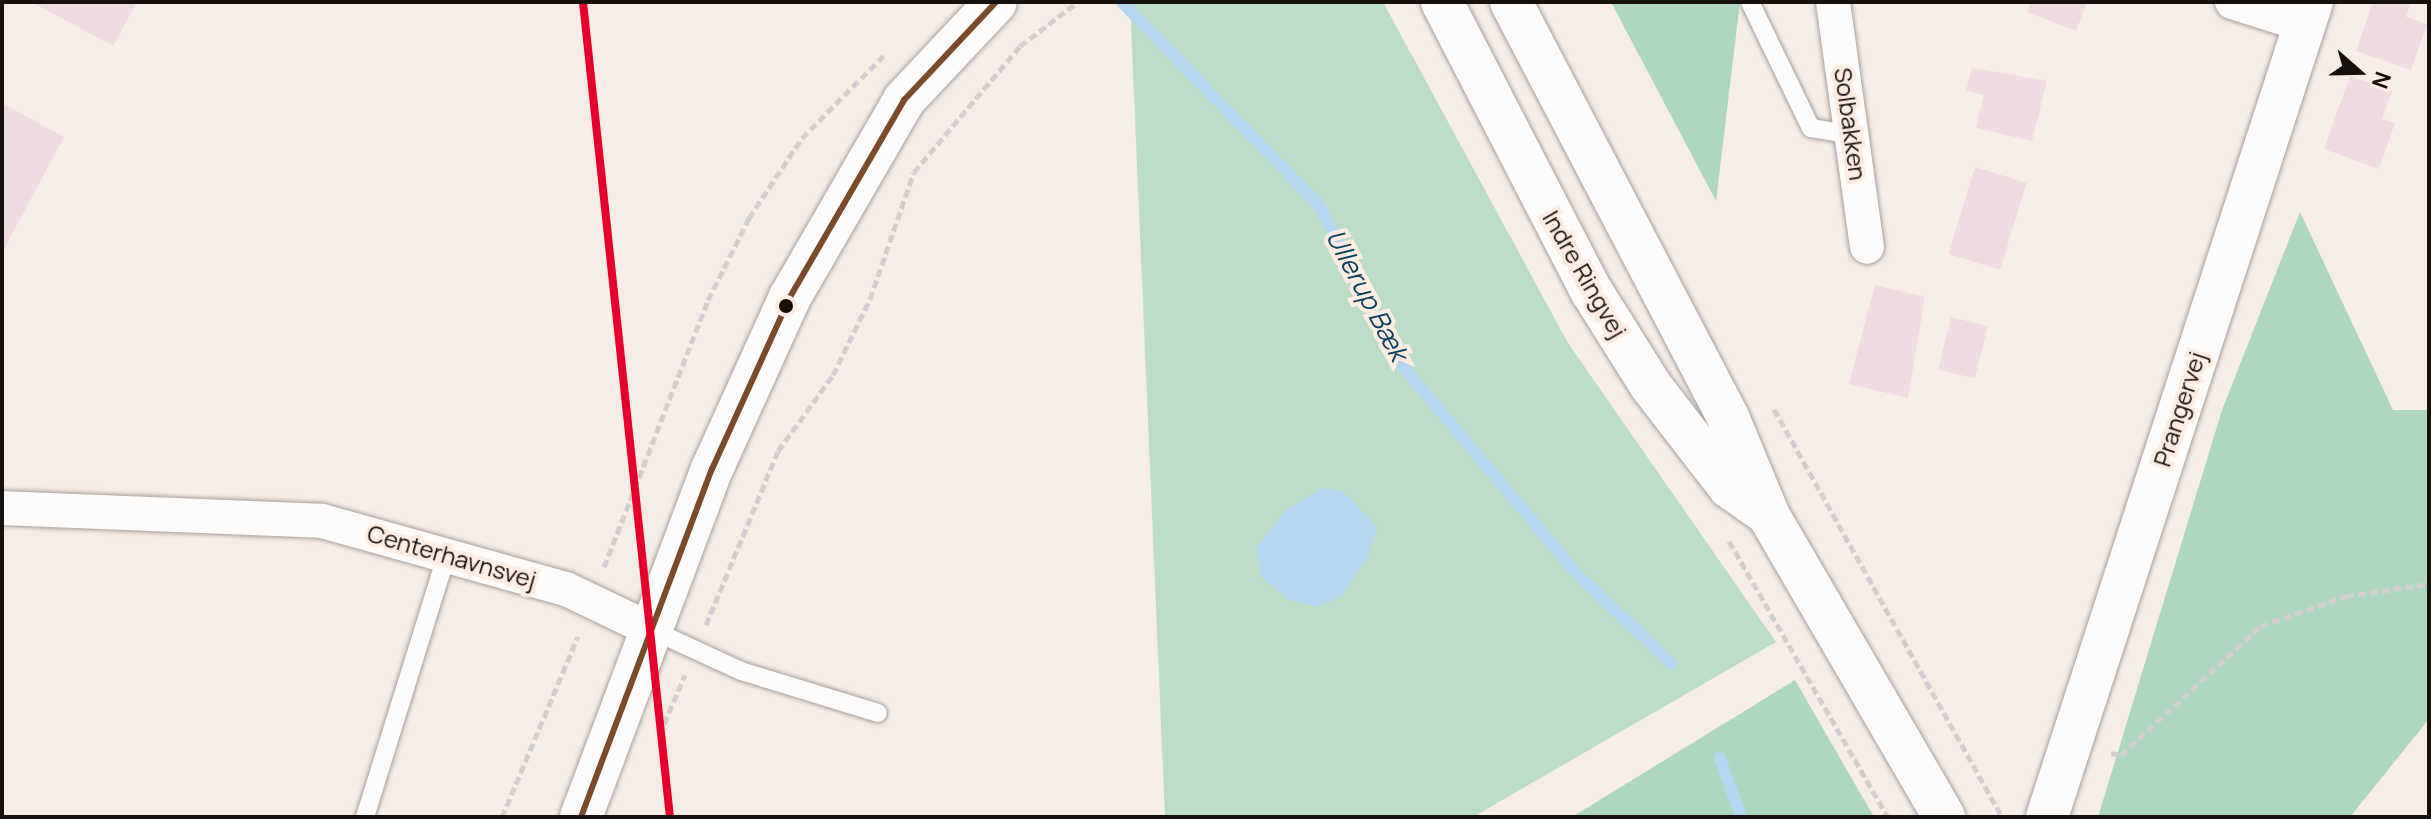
<!DOCTYPE html>
<meta charset="utf-8">
<style>
body{margin:0}
#map{position:relative;width:2431px;height:819px;overflow:hidden;background:#f7ede7;font-family:Manrope,sans-serif}
div>[style]{position:absolute}
.green>*{inset:0;background:#bcdec9}
.forest>*{inset:0;background:#add7c0}
.water>*{inset:0;background:#b4d6f1}
.stream>*{height:12px;margin:-6px;padding:0 6px;transform-origin:6px;border-radius:6px;background:#b4d6f1}
.building>*{inset:0;background:#eedce1;transform-origin:0 0}
.path>*{height:5px;margin-top:-2.5px;transform-origin:0;background:repeating-linear-gradient(90deg,#d2cfce 0 8px,transparent 0 12px)}
.roads{filter:drop-shadow(0 0 2px #a8a19d) drop-shadow(0 0 2px #a8a19d)}
.service>*{height:18px;margin:-9px;padding:0 9px;transform-origin:9px;border-radius:9px;background:#fefcfb}
.minor>*{height:34px;margin:-17px;padding:0 17px;transform-origin:17px;border-radius:17px;background:#fefcfb}
.tertiary>*{height:42px;margin:-21px;padding:0 21px;transform-origin:21px;border-radius:21px;background:#fefcfb}
.bus-1>*{height:6px;margin:-3px;padding:0 3px;transform-origin:3px;border-radius:3px;background:#7a4b2a}
.rail-1>*{height:8px;margin:-4px;padding:0 4px;transform-origin:4px;border-radius:4px;background:#e4002b}
.dots>*{width:22px;height:22px;translate:-50% -50%;box-sizing:border-box;border:4px solid #fdece1;border-radius:50%}
span{translate:-50% -50%;white-space:nowrap;text-align:center;line-height:1.15;-webkit-text-stroke:8px #fdece1;paint-order:stroke}
.street-label{font-size:24px;color:#17110e}
.water-label{font-size:26px;color:#0b4061;font-style:italic}
.frame{position:absolute;inset:0;border:4px solid #17110e;pointer-events:none}
.north{position:absolute;left:2319px;top:32px;width:80px;height:80px;-webkit-text-stroke:6px #fdece1;paint-order:stroke;rotate:110deg;font-size:22px;font-weight:700;line-height:32px;text-align:center;color:#17110e}
.north::after{content:'';display:block;margin:auto;width:28px;height:36px;background:#17110e;clip-path:polygon(50% 0,100% 100%,50% 72%,0 100%)}
</style>
<div id="map">
<div class="green">
<div style="clip-path:polygon(1130px 2px,1383px 2px,1568px 343px,1776px 642px,1473px 817px,1165px 817px)"></div>
</div>
<div class="forest">
<div style="clip-path:polygon(1611px 2px,1740px 2px,1716px 201px)"></div>
<div style="clip-path:polygon(2300px 212px,2393px 410px,2429px 410px,2429px 719px,2350px 817px,2098px 817px,2222px 410px)"></div>
<div style="clip-path:polygon(1795px 680px,1874px 817px,1572px 817px)"></div>
</div>
<div class="water">
<div style="clip-path:polygon(1322px 488px,1343px 491px,1377px 527px,1367px 558px,1341px 596px,1318px 607px,1290px 600px,1261px 577px,1256px 548px,1285px 511px)"></div>
</div>
<div class="stream">
<div style="left:1122px;top:2px;width:283px;rotate:45.9deg"></div>
<div style="left:1319px;top:205px;width:178px;rotate:62.9deg"></div>
<div style="left:1400px;top:363px;width:278px;rotate:50deg"></div>
<div style="left:1579px;top:576px;width:127px;rotate:43.4deg"></div>
<div style="left:1720px;top:758px;width:63px;rotate:70.4deg"></div>
</div>
<div class="building">
<div style="clip-path:polygon(32px 2px,137px 2px,113px 46px)"></div>
<div style="clip-path:polygon(2031px 2px,2087px 2px,2076px 31px,2027px 12px)"></div>
<div style="clip-path:polygon(2373px 2px,2411px 2px,2406px 17px,2427px 24px,2411px 70px,2356px 51px)"></div>
<div style="clip-path:polygon(1972px 68px,2047px 81px,2032px 141px,1976px 128px,1984px 95px,1966px 91px)"></div>
<div style="clip-path:polygon(2350px 76px,2392px 91px,2382px 119px,2395px 123px,2379px 169px,2324px 149px)"></div>
<div style="clip-path:polygon(2px 103px,64px 137px,2px 253px)"></div>
<div style="left:1975px;top:167px;width:54px;height:91px;rotate:17deg"></div>
<div style="clip-path:polygon(1875px 285px,1925px 297px,1908px 398px,1849px 384px)"></div>
<div style="left:1951px;top:317px;width:38px;height:54px;rotate:14deg"></div>
</div>
<div class="path">
<div style="left:1774px;top:409px;width:467px;rotate:60.8deg"></div>
<div style="left:1729px;top:541px;width:319px;rotate:60.1deg"></div>
<div style="left:604px;top:567px;width:287px;rotate:-68.7deg"></div>
<div style="left:708px;top:300px;width:92px;rotate:-63.4deg"></div>
<div style="left:749px;top:218px;width:96px;rotate:-56.5deg"></div>
<div style="left:802px;top:138px;width:120px;rotate:-45.3deg"></div>
<div style="left:706px;top:625px;width:188px;rotate:-67.5deg"></div>
<div style="left:778px;top:451px;width:94px;rotate:-54.1deg"></div>
<div style="left:833px;top:375px;width:85px;rotate:-64deg"></div>
<div style="left:870px;top:299px;width:134px;rotate:-70.9deg"></div>
<div style="left:914px;top:172px;width:165px;rotate:-49.9deg"></div>
<div style="left:1020px;top:46px;width:73px;rotate:-37.2deg"></div>
<div style="left:664px;top:724px;width:53px;rotate:-66.8deg"></div>
<div style="left:2111px;top:753px;width:10px;rotate:11deg"></div>
<div style="left:2121px;top:755px;width:190px;rotate:-42.7deg"></div>
<div style="left:2261px;top:626px;width:90px;rotate:-19.4deg"></div>
<div style="left:2346px;top:596px;width:84px;rotate:-8.2deg"></div>
<div style="left:502px;top:817px;width:196px;rotate:-67.2deg"></div>
</div>
<div class="roads">
<div class="service">
<div style="left:1750px;top:2px;width:140px;rotate:64.2deg"></div>
<div style="left:1811px;top:128px;width:44px;rotate:9.2deg"></div>
<div style="left:650px;top:629px;width:100px;rotate:24.8deg"></div>
<div style="left:741px;top:671px;width:143px;rotate:17deg"></div>
<div style="left:365px;top:817px;width:275px;rotate:-72.7deg"></div>
</div>
<div class="minor">
<div style="left:1833px;top:2px;width:247px;rotate:82.1deg"></div>
<div style="left:2232px;top:2px;width:77px;rotate:17.5deg"></div>
<div style="left:2px;top:508px;width:320px;rotate:2.3deg"></div>
<div style="left:322px;top:521px;width:253px;rotate:15.6deg"></div>
<div style="left:566px;top:589px;width:93px;rotate:25.5deg"></div>
</div>
<div class="tertiary">
<div style="left:1442px;top:2px;width:326px;rotate:62.7deg"></div>
<div style="left:1592px;top:292px;width:111px;rotate:57.9deg"></div>
<div style="left:1651px;top:386px;width:128px;rotate:52.3deg"></div>
<div style="left:1729px;top:487px;width:42px;rotate:35.2deg"></div>
<div style="left:1511px;top:2px;width:468px;rotate:62.4deg"></div>
<div style="left:1728px;top:417px;width:107px;rotate:67.5deg"></div>
<div style="left:1769px;top:516px;width:348px;rotate:59.8deg"></div>
<div style="left:581px;top:817px;width:372px;rotate:-69.4deg"></div>
<div style="left:712px;top:469px;width:189px;rotate:-65.6deg"></div>
<div style="left:790px;top:297px;width:228px;rotate:-59.9deg"></div>
<div style="left:904px;top:100px;width:134px;rotate:-46.8deg"></div>
<div style="left:2047px;top:817px;width:857px;rotate:-71.99deg"></div>
</div>
</div>
<div class="bus-1">
<div style="left:581px;top:817px;width:372px;rotate:-69.4deg"></div>
<div style="left:712px;top:469px;width:189px;rotate:-65.6deg"></div>
<div style="left:790px;top:297px;width:228px;rotate:-59.9deg"></div>
<div style="left:904px;top:100px;width:134px;rotate:-46.8deg"></div>
</div>
<div class="rail-1">
<div style="left:583px;top:2px;width:820px;rotate:83.91deg"></div>
</div>
<div class="dots">
<div style="left:786px;top:306px;background:#17110e"></div>
</div>
<div class="street-label">
<span style="left:1851px;top:124px;rotate:82deg">Solbakken</span>
<span style="left:1585px;top:274px;rotate:60deg">Indre Ringvej</span>
<span style="left:2179px;top:409px;rotate:-72deg">Prangervej</span>
<span style="left:452px;top:556px;rotate:16deg">Centerhavnsvej</span>
</div>
<div class="water-label">
<span style="left:1367px;top:295px;rotate:62deg">Ullerup Bæk</span>
</div>
<div class="frame"></div>
<div class="north">N</div>
</div>
